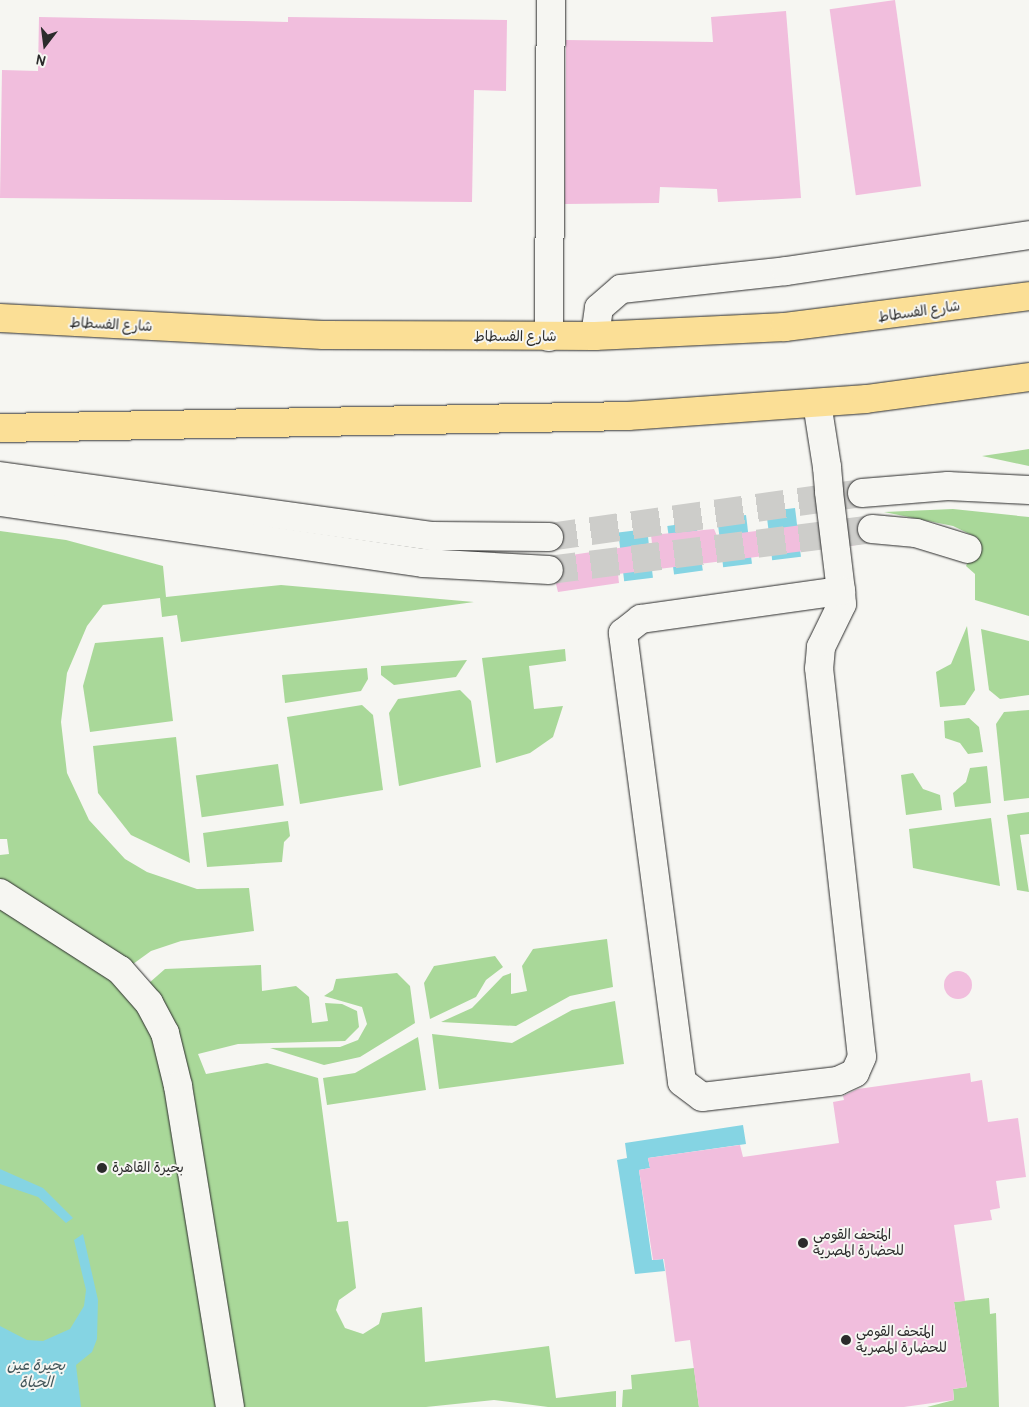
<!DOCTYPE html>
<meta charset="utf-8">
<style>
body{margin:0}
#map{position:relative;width:1029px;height:1407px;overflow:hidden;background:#f6f6f2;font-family:Pangolin,"Playpen Sans Arabic",sans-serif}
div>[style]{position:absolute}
.green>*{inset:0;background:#a9d899;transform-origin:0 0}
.water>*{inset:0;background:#85d4e3;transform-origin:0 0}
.building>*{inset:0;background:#f1bedd;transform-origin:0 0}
.round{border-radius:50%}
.minor-tunnel>*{height:28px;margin-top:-14px;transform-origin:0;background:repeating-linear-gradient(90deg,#cdcdca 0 28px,transparent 0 42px)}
.roads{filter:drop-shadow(0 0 1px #2b2b2b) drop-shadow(0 0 1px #2b2b2b)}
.minor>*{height:28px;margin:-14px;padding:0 14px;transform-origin:14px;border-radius:14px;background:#f6f6f2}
.major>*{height:28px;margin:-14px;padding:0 14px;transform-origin:14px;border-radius:14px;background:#fbdf96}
.dots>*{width:14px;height:14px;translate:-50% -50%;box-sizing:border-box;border:2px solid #f6f6f2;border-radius:50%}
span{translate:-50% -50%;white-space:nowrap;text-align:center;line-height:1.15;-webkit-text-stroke:4px #f6f6f2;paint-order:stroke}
.street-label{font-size:14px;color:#2b2b2b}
.poi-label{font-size:14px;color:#2b2b2b}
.left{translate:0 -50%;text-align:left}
.water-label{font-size:15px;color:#425559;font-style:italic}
.north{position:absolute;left:20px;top:20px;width:50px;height:50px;-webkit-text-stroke:4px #f6f6f2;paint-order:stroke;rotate:195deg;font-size:14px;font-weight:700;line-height:20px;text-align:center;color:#2b2b2b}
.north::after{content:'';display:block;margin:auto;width:18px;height:22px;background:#2b2b2b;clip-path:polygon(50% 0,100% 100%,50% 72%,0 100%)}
</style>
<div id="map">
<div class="green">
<div style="clip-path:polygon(1029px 449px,1029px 466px,982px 456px)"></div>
<div style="clip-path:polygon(953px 509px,1029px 517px,1029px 616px,975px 600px,975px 574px,966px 566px,978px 538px,953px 526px,884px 512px)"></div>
<div style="clip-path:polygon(0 531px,66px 540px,163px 566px,166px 597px,281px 585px,474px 602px,181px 642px,177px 615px,162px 617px,160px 598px,103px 605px,87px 626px,67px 673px,61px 722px,67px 773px,89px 820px,125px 859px,147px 872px,197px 889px,249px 888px,254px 931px,181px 941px,151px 951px,133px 964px,149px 983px,165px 969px,261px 965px,262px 991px,296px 986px,309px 997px,312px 1023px,328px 1021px,325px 1003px,342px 1004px,357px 1011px,359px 1027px,345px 1041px,238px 1044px,198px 1054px,206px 1074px,267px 1063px,318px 1078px,337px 1222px,348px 1221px,356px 1288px,339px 1300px,336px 1310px,345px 1328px,363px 1334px,379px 1324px,382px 1313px,422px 1307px,425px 1362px,549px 1346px,556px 1398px,616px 1391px,616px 1407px,548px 1407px,494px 1400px,426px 1407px,0 1407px,0 855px,9px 854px,7px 839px,0 839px)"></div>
<div style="clip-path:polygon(967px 626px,975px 690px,965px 705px,940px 707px,936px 672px,951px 664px)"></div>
<div style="clip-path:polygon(981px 629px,1029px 641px,1029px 695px,1000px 699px,989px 690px)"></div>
<div style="clip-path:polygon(163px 637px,173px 721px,90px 732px,83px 686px,95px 643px)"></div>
<div style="clip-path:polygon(565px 649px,566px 661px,529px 666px,534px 709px,563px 706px,553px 737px,530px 753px,496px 763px,482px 658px)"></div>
<div style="clip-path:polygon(467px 660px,456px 677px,394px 685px,381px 675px,381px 666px)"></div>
<div style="clip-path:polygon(367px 668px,368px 679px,361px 691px,285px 703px,282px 675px)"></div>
<div style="clip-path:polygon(460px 690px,471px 701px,481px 767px,399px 786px,389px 713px,398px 699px)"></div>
<div style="clip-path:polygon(362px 705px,373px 715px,383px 790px,300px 804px,287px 717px)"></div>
<div style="clip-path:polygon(1029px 710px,1029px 798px,1004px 801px,996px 724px,1004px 712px)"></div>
<div style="clip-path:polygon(969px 718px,979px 727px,983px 752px,968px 754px,960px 743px,945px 738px,944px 721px)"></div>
<div style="clip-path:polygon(176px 737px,190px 863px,131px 835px,98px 793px,93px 746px)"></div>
<div style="left:278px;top:764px;width:42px;height:83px;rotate:82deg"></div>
<div style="clip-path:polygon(987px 766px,991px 803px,955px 807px,953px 793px,966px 782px,970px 768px)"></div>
<div style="clip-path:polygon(913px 773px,923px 789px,940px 795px,942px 810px,906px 815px,901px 775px)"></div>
<div style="clip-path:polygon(1029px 812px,1029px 834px,1020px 835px,1029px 892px,1017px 890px,1007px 815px)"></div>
<div style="clip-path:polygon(991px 818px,1000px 886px,913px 868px,909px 829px)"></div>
<div style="clip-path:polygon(288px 821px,290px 836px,284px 842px,282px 862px,207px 867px,203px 833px)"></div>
<div style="clip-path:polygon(607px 939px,613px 987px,570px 996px,516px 1026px,441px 1022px,472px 1008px,503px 976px,511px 973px,511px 994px,527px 991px,522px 966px,533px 949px)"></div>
<div style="clip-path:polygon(495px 956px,503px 967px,486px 980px,476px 997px,430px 1019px,424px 983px,434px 966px)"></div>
<div style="clip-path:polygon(397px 973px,410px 986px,415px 1023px,360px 1057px,324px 1065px,270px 1048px,340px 1047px,358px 1040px,367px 1024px,362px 1007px,324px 996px,333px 990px,336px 979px)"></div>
<div style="clip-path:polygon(615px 1001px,624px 1064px,439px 1089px,432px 1034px,512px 1043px,572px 1010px)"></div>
<div style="clip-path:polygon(418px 1037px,426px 1090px,327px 1105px,323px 1078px,355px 1073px)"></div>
<div style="clip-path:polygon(989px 1298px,990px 1314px,996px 1313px,999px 1407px,927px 1407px,954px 1400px,953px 1389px,967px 1387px,954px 1302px)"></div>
<div style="clip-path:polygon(694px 1368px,699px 1407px,622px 1407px,623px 1390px,632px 1389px,631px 1375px)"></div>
</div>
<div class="water">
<div style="left:795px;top:508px;width:49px;height:29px;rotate:83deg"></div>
<div style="left:746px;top:515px;width:49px;height:29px;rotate:83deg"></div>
<div style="left:696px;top:522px;width:49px;height:29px;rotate:82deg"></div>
<div style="left:647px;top:529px;width:49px;height:29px;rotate:83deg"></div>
<div style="clip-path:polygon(743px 1125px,746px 1144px,648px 1158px,650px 1168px,639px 1170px,652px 1260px,663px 1259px,665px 1271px,635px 1274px,617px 1160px,627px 1158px,625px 1143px)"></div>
<div style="clip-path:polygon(0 1169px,43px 1188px,73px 1218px,66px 1223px,38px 1197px,0 1184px)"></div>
<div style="clip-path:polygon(83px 1234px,98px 1300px,97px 1339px,92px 1352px,76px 1365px,81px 1407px,0 1407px,0 1326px,27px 1340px,43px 1341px,70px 1329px,84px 1306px,86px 1290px,74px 1240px)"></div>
</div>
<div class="building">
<div style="left:895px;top:0;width:188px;height:66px;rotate:82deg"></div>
<div style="clip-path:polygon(786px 11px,801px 198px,718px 202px,717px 189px,660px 187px,659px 203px,565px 204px,566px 40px,713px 42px,711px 17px)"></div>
<div style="clip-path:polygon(39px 17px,288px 22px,288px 17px,507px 20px,506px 91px,474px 90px,472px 202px,0 198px,2px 70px,38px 71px)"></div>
<div style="clip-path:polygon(860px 520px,858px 535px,867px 543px,851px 546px,848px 521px)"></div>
<div style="clip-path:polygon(817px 523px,820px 549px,618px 574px,619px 583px,558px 592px,556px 584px,565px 570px,558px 557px,652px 543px,651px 535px,714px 529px,717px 536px)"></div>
<div class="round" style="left:944px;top:971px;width:28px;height:28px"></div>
<div style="clip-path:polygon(970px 1073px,971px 1082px,982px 1080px,988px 1122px,1018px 1118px,1026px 1177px,996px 1181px,1000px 1208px,990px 1210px,992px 1220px,954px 1225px,965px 1301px,954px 1302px,967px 1387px,953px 1389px,954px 1400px,904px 1407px,699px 1407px,690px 1340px,675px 1342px,664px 1259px,653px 1260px,639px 1170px,650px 1168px,648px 1158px,740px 1145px,743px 1157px,839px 1143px,833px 1102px,844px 1100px,843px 1096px,858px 1089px)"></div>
</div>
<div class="minor-tunnel">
<div style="left:549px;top:537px;width:316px;rotate:-8deg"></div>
<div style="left:549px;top:570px;width:326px;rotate:-7.2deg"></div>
</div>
<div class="roads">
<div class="minor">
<div style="left:595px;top:336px;width:28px;rotate:-82deg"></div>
<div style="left:599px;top:308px;width:29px;rotate:-41deg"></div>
<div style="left:621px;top:289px;width:166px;rotate:-6.2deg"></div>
<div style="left:786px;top:271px;width:246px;rotate:-8.4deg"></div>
<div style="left:549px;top:337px;width:337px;rotate:-89.7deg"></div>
<div style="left:817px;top:403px;width:65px;rotate:81.1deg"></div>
<div style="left:827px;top:467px;width:25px;rotate:85deg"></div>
<div style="left:829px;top:492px;width:100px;rotate:83.1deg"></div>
<div style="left:841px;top:591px;width:13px;rotate:86deg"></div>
<div style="left:842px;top:604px;width:48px;rotate:116deg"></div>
<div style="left:821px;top:647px;width:21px;rotate:95deg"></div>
<div style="left:819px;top:668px;width:391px;rotate:83.7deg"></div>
<div style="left:862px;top:1057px;width:17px;rotate:114deg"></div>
<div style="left:855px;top:1073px;width:19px;rotate:155deg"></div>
<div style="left:838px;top:1081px;width:137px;rotate:173.3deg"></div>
<div style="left:702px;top:1097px;width:25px;rotate:-143deg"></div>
<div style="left:682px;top:1082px;width:453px;rotate:-97.5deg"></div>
<div style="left:623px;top:633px;width:23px;rotate:-38deg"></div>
<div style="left:641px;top:619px;width:202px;rotate:-8deg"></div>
<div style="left:0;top:476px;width:435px;rotate:7.9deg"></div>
<div style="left:431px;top:536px;width:118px;rotate:0.5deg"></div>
<div style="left:862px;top:493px;width:86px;rotate:-4.7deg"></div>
<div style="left:948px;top:486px;width:81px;rotate:2.8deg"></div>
<div style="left:0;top:502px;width:427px;rotate:8.2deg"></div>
<div style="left:423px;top:563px;width:126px;rotate:3.2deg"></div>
<div style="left:872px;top:529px;width:44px;rotate:5.2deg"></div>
<div style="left:916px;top:533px;width:54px;rotate:17.1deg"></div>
<div style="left:0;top:893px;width:143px;rotate:32.7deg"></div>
<div style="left:120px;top:970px;width:44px;rotate:48.7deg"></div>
<div style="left:149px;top:1003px;width:34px;rotate:62deg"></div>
<div style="left:165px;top:1033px;width:55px;rotate:76.2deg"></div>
<div style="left:178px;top:1086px;width:325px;rotate:80.8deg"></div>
</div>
<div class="major">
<div style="left:0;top:318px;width:323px;rotate:3deg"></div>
<div style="left:323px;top:335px;width:272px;rotate:0.2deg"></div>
<div style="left:595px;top:336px;width:190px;rotate:-2.7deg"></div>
<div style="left:785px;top:327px;width:246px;rotate:-7.2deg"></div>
<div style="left:0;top:428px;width:628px;rotate:-1.09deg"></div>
<div style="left:628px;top:416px;width:239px;rotate:-4.1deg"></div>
<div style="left:866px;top:399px;width:164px;rotate:-7.7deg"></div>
</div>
</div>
<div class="dots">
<div style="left:102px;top:1168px;background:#2b2b2b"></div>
<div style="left:803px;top:1243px;background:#2b2b2b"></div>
<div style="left:846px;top:1340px;background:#2b2b2b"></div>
</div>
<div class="street-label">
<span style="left:919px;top:312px;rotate:-8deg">شارع الفسطاط</span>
<span style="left:111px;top:325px;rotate:3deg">شارع الفسطاط</span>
<span style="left:515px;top:337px">شارع الفسطاط</span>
</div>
<div class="poi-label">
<span class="left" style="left:112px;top:1168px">بحيرة القاهرة</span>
<span class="left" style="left:813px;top:1243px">المتحف القومى<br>للحضارة المصرية</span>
<span class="left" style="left:856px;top:1340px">المتحف القومي<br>للحضارة المصرية</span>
</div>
<div class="water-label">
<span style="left:36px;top:1374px">بحيرة عين<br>الحياة</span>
</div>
<div class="north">N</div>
</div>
